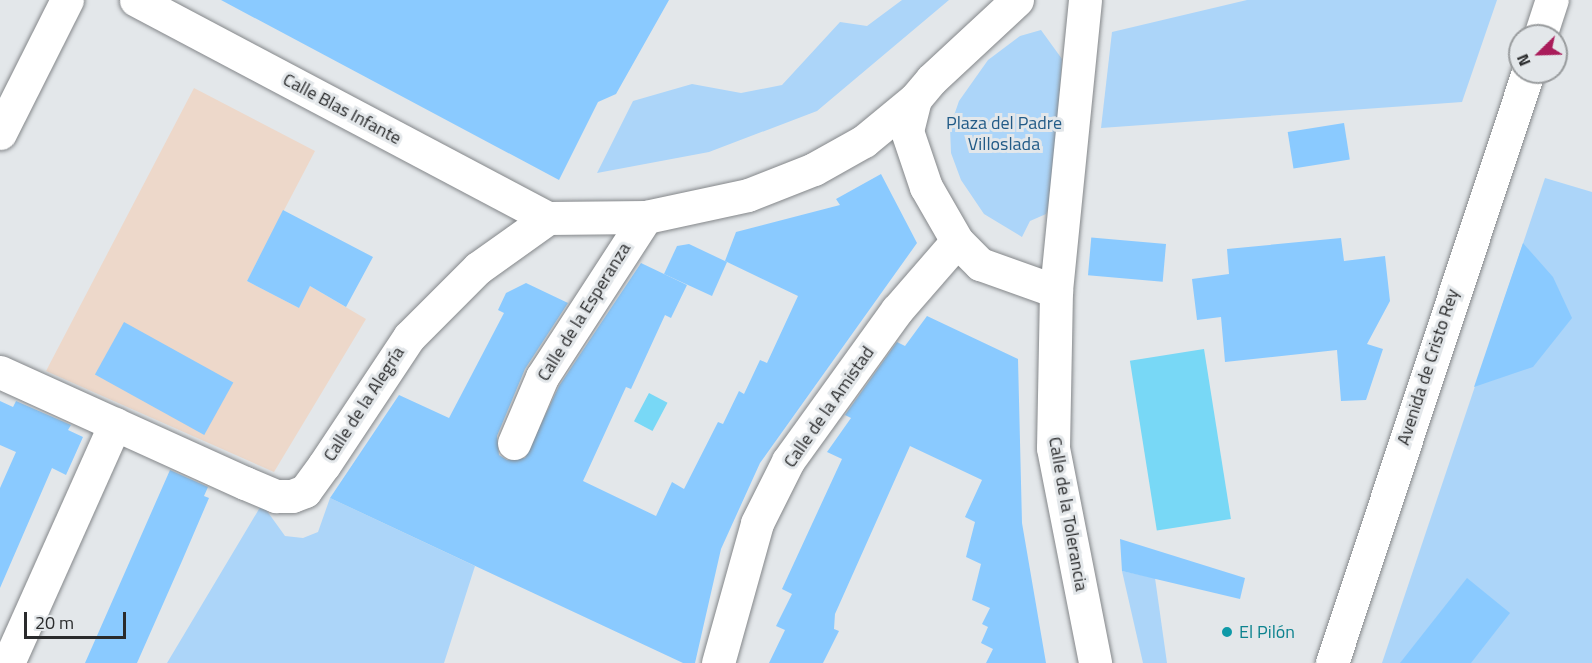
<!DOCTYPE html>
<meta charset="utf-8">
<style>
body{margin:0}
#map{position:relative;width:1592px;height:663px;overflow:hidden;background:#e3e7ea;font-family:"Titillium Web",sans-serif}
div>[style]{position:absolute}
.industrial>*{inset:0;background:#edd8ca}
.green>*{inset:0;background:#acd5f9}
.water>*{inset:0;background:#78d8f6;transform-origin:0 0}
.building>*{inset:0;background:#8acaff;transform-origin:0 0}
.roads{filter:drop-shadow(0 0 2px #84878a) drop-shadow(0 0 2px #84878a)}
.minor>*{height:33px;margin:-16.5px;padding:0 16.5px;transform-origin:16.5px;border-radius:16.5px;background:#fff}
.tertiary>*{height:33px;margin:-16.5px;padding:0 16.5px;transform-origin:16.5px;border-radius:16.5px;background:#fff}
.dots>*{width:16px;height:16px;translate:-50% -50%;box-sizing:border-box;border:3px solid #e3e7ea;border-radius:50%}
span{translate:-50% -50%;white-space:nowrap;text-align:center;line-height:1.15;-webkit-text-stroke:6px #e3e7ea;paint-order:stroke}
.street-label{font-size:18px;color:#2a2b2c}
.park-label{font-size:18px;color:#225b87}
.culture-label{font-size:18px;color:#0d838f}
.left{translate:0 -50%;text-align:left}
.north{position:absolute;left:1508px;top:24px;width:60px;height:60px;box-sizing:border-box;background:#e3e7ea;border:2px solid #999c9e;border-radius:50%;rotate:247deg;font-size:16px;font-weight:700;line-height:24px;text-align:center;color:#2a2b2c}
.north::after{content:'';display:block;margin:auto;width:21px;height:27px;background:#a91c5a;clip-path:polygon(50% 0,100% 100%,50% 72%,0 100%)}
.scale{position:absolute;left:24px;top:612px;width:102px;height:27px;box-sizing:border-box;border:3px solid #2a2b2c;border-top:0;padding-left:8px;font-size:18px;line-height:21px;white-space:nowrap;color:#2a2b2c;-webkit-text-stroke:4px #e3e7ea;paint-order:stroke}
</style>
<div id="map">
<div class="industrial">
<div style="clip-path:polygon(194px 88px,315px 151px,247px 281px,299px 308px,310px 286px,366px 319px,274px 472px,46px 371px)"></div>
</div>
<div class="green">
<div style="clip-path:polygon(902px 0,949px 0,817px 111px,709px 152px,597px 173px,633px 101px,692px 84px,741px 93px,782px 85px,840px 22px,867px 26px)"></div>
<div style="clip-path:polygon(1247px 0,1497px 0,1462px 102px,1101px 128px,1112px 32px)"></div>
<div style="clip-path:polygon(1041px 30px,1062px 59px,1053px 194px,1046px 214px,1030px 221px,1022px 237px,984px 214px,961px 180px,951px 153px,950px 127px,959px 101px,988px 60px,1020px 36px)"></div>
<div style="clip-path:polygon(1545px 178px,1592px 192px,1592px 663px,1382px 663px)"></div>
<div style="clip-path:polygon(330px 498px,475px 566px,444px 663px,167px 663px,262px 504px,285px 536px,303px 538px,318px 532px)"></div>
<div style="clip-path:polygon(1122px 571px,1155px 578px,1167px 663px,1143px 663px)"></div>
</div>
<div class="water">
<div style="left:1204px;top:349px;width:172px;height:75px;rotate:81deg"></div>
<div style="left:649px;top:393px;width:21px;height:32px;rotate:28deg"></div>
</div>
<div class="building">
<div style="clip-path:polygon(221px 0,669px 0,616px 94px,598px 102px,559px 180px)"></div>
<div style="left:1344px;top:123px;width:37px;height:57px;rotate:81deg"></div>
<div style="clip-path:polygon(881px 174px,917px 243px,760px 463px,721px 549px,695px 663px,683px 663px,330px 498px,399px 395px,449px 418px,504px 313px,498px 310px,506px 293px,526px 283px,568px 303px,525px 369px,497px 436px,499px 455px,507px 460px,525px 458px,559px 386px,641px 263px,687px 285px,671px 318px,665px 315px,631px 389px,626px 387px,583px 481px,656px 516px,672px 482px,684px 489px,718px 422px,723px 424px,739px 391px,744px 394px,760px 360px,767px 363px,798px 296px,725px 261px,736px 232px,840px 205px,836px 199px)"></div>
<div style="clip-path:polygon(283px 210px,373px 257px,346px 307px,310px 286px,299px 308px,247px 281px)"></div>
<div style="clip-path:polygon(1341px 238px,1344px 261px,1385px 256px,1390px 301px,1367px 344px,1383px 349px,1366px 400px,1341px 401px,1337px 350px,1225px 362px,1221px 317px,1197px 320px,1192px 279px,1229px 274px,1227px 249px)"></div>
<div style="clip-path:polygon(1523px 243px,1553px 277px,1572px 318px,1533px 367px,1474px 387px)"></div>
<div style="clip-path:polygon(689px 244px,727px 262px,712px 296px,664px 274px,677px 246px)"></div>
<div style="left:1166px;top:244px;width:38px;height:75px;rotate:95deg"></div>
<div style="clip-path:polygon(927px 316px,1018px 359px,1022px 523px,1046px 663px,986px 663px,993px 649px,981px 643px,988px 627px,982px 624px,990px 608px,972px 600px,981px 564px,966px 557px,975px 522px,965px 517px,982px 480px,910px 446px,835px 614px,834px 629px,839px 631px,823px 663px,769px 663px,785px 630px,776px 626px,792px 594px,782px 589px,842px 459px,827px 452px,851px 418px,845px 415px,897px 342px,905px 346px)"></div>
<div style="left:124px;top:322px;width:125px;height:60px;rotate:29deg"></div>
<div style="clip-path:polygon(0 401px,13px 407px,16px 401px,71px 425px,68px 430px,83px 437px,66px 475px,52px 468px,0 588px,0 488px,16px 452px,0 445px)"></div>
<div style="clip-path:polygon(170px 470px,208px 487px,204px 496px,209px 498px,182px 561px,137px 663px,85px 663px)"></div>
<div style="clip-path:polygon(1120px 539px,1245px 578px,1240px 599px,1122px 571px)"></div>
<div style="clip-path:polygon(1467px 578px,1510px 613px,1471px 663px,1400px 663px)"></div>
</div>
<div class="roads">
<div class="minor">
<div style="left:136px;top:0;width:466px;rotate:27.9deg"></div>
<div style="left:1017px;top:0;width:117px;rotate:137.1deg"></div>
<div style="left:931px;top:80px;width:25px;rotate:130deg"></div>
<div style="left:915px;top:99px;width:33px;rotate:104deg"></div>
<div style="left:907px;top:131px;width:59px;rotate:71.3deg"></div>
<div style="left:926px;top:187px;width:62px;rotate:60.1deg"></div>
<div style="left:957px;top:241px;width:33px;rotate:45deg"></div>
<div style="left:980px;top:264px;width:81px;rotate:19.6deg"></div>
<div style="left:1085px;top:0;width:292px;rotate:95.7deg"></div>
<div style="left:1056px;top:291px;width:157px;rotate:91.1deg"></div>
<div style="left:1053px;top:448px;width:219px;rotate:78.9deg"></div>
<div style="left:0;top:133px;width:149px;rotate:-63.3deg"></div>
<div style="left:0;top:372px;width:269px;rotate:24.4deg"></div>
<div style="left:245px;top:483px;width:34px;rotate:23deg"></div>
<div style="left:276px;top:496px;width:16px"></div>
<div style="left:292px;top:496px;width:14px;rotate:-21deg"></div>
<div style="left:305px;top:491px;width:32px;rotate:-54deg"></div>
<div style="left:324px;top:465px;width:154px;rotate:-56.4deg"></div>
<div style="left:409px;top:337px;width:98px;rotate:-45deg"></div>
<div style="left:478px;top:268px;width:86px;rotate:-35.5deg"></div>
<div style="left:548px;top:218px;width:98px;rotate:-0.6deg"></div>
<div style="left:646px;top:217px;width:104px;rotate:-12.2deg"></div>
<div style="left:748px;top:195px;width:71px;rotate:-21.5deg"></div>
<div style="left:814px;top:169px;width:57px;rotate:-29.2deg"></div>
<div style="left:864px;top:141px;width:66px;rotate:-39.5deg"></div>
<div style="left:514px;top:443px;width:72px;rotate:-67deg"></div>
<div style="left:542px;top:377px;width:191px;rotate:-57deg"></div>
<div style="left:8px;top:663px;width:262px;rotate:-65.9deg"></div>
<div style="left:718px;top:663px;width:145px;rotate:-74.4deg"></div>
<div style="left:757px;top:523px;width:69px;rotate:-63.4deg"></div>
<div style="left:788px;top:461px;width:186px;rotate:-54.2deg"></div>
<div style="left:897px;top:310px;width:91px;rotate:-49deg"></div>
</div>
<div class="tertiary">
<div style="left:1540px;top:36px;width:38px;rotate:-72deg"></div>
<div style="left:1332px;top:663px;width:623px;rotate:-71.65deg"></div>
</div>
</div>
<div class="dots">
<div style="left:1227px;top:632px;background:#0f9aa8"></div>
</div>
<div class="street-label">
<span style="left:342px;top:109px;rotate:28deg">Calle Blas Infante</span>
<span style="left:584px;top:312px;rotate:-58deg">Calle de la Esperanza</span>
<span style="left:1428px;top:367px;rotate:-72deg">Avenida de Cristo Rey</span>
<span style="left:364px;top:404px;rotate:-57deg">Calle de la Alegría</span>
<span style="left:829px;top:407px;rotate:-55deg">Calle de la Amistad</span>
<span style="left:1068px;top:514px;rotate:80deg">Calle de la Tolerancia</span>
</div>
<div class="park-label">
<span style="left:1004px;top:134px">Plaza del Padre<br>Villoslada</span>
</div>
<div class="culture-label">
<span class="left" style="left:1239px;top:632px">El Pilón</span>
</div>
<div class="north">N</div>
<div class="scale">20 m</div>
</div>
